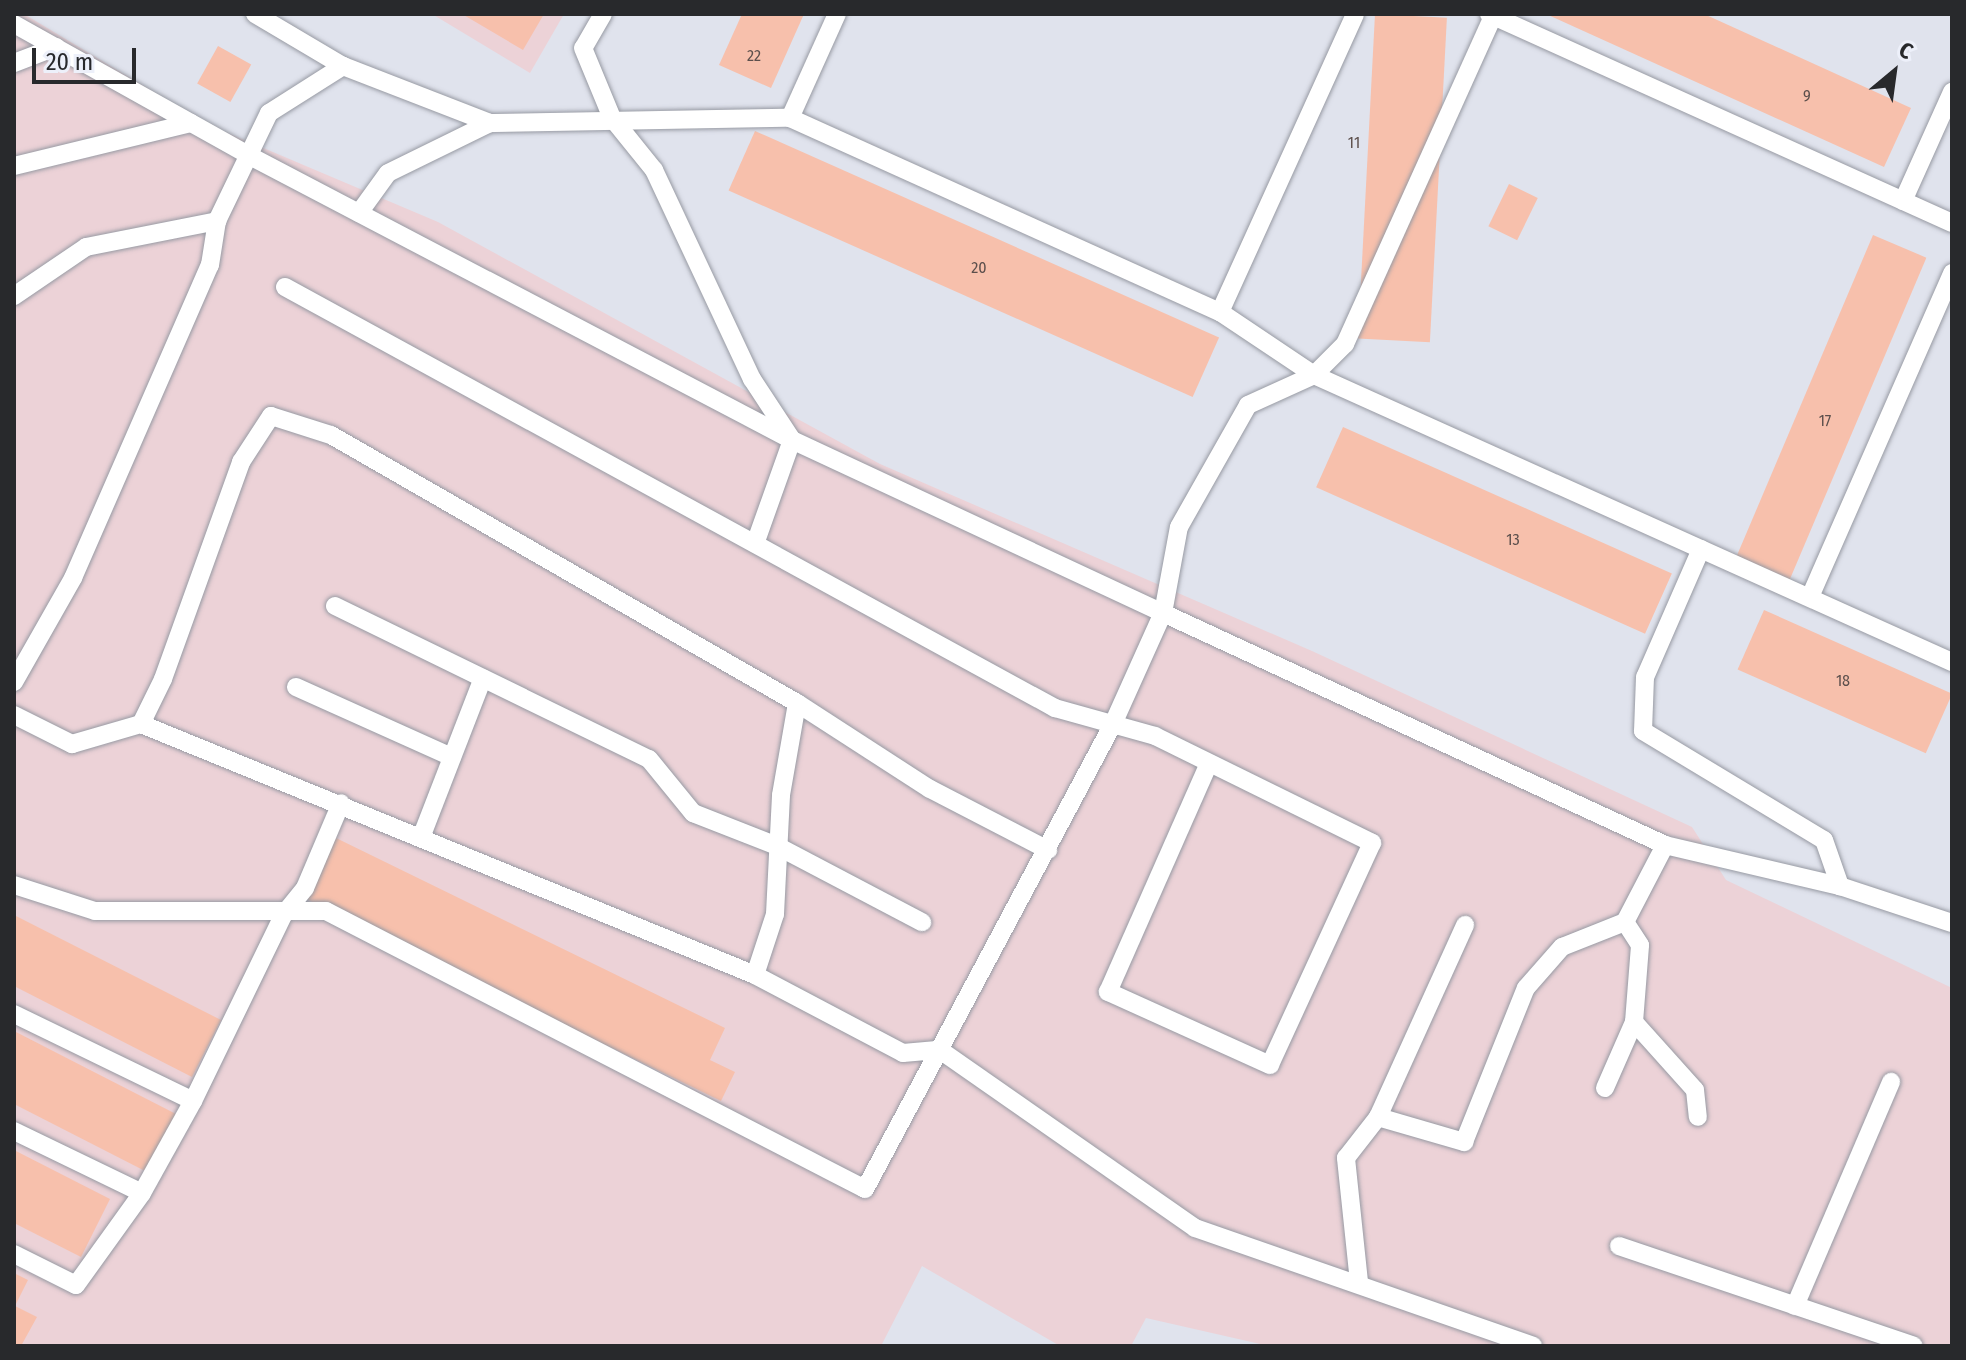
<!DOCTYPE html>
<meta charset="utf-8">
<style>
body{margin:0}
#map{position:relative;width:1966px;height:1360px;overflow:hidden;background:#e0e3ed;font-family:"Fira Sans Condensed",sans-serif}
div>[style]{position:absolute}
.industrial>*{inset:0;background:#ecd2d7}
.building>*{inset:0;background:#f7c0ac;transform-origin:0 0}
.roads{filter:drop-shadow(0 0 2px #979aa3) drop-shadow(0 0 2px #979aa3)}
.service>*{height:18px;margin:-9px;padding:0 9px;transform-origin:9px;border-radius:9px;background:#fff}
span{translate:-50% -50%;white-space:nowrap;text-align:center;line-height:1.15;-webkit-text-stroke:7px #edf0fa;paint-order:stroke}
.number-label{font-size:16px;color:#5c4f4c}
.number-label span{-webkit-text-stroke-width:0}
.frame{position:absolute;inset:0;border:16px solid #28292c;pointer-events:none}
.north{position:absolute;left:1854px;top:32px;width:80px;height:80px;-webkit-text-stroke:6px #edf0fa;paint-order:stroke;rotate:29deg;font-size:22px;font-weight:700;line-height:32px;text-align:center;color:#28292c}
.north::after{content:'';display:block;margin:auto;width:28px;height:36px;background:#28292c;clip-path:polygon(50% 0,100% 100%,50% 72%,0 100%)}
.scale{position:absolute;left:32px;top:48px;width:104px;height:36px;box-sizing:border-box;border:4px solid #28292c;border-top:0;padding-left:10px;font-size:24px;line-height:28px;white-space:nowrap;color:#28292c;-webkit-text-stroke:6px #edf0fa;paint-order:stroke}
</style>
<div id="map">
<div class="industrial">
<div style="clip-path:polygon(14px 14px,24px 14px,209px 125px,438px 222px,880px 464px,1312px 651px,1692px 827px,1726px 880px,1952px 988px,1952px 1346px,1269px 1346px,1146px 1318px,1131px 1346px,1060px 1346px,922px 1266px,881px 1346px,14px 1346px)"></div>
<div style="clip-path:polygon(432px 14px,564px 14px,530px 73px)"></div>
</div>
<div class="building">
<div style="clip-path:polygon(462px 14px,544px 14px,523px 50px)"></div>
<div style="clip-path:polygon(742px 14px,804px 14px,771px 88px,719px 65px)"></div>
<div style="left:1375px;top:14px;width:72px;height:325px;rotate:3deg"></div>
<div style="clip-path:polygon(1546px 14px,1704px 14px,1911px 108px,1884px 167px)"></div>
<div style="left:218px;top:46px;width:38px;height:43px;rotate:29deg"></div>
<div style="left:755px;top:131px;width:508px;height:65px;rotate:24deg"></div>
<div style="left:1509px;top:184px;width:32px;height:47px;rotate:26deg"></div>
<div style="left:1873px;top:235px;width:58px;height:351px;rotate:23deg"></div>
<div style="left:1343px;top:427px;width:360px;height:66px;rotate:24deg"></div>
<div style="left:1764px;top:610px;width:206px;height:65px;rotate:24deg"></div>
<div style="clip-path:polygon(334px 837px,725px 1028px,710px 1060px,735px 1072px,721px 1101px,304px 898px)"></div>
<div style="clip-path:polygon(14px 915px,221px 1020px,192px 1077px,14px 986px)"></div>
<div style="clip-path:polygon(14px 1031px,176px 1114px,147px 1172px,14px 1104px)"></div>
<div style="clip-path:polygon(14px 1150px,110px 1199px,81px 1257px,14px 1223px)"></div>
<div style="clip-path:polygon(14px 1273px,28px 1280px,15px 1306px,37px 1317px,21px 1346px,14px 1346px)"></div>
</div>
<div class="roads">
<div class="service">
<div style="left:255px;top:14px;width:102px;rotate:30.6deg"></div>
<div style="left:343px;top:66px;width:158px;rotate:21.2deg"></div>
<div style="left:490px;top:123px;width:300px;rotate:-1deg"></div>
<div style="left:790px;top:118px;width:472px;rotate:24.3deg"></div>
<div style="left:1220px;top:312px;width:113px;rotate:33.8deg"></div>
<div style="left:1314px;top:375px;width:700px;rotate:24.22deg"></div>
<div style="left:603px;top:14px;width:39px;rotate:120deg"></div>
<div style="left:583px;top:48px;width:76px;rotate:67.5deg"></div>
<div style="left:612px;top:118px;width:67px;rotate:51.1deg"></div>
<div style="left:654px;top:170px;width:231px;rotate:64.9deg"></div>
<div style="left:752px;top:379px;width:73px;rotate:56.7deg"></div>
<div style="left:792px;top:440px;width:110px;rotate:109.6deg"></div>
<div style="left:1489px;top:14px;width:508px;rotate:24.29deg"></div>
<div style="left:14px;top:24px;width:268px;rotate:29.2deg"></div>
<div style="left:248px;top:155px;width:614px;rotate:27.65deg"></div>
<div style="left:792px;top:440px;width:409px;rotate:25deg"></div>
<div style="left:1163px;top:613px;width:553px;rotate:24.8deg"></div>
<div style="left:1665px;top:845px;width:180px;rotate:13.2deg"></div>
<div style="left:1840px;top:886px;width:118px;rotate:18.3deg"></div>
<div style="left:14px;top:63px;width:45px;rotate:-20.9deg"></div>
<div style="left:790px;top:118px;width:114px;rotate:-65.7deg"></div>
<div style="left:14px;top:166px;width:182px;rotate:-13.7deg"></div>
<div style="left:1903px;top:201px;width:120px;rotate:-65.8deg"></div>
<div style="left:359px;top:213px;width:49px;rotate:-54.1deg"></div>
<div style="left:388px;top:173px;width:114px;rotate:-26.1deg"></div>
<div style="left:285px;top:287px;width:878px;rotate:28.67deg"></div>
<div style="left:1055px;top:708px;width:104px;rotate:15.6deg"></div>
<div style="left:1155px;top:736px;width:242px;rotate:26.2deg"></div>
<div style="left:1372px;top:843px;width:244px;rotate:114.7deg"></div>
<div style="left:1270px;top:1065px;width:178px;rotate:-155.7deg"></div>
<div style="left:1108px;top:992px;width:250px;rotate:-66.2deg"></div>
<div style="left:14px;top:296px;width:87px;rotate:-34.2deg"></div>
<div style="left:86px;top:247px;width:134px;rotate:-11.2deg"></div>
<div style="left:1220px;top:312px;width:327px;rotate:-65.6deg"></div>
<div style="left:1701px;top:549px;width:140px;rotate:113.6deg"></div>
<div style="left:1645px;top:677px;width:54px;rotate:92.1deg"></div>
<div style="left:1643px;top:731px;width:211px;rotate:31.1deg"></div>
<div style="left:1824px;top:840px;width:49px;rotate:70.8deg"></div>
<div style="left:1810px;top:597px;width:354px;rotate:-66.3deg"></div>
<div style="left:335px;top:606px;width:349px;rotate:26deg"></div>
<div style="left:649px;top:759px;width:70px;rotate:50.8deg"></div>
<div style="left:693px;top:813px;width:90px;rotate:21.4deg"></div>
<div style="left:777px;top:846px;width:164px;rotate:27.7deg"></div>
<div style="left:14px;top:682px;width:120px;rotate:-60.4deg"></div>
<div style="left:73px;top:578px;width:342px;rotate:-66.4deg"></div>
<div style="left:210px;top:265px;width:45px;rotate:-81deg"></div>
<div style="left:217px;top:221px;width:120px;rotate:-64.3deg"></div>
<div style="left:269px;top:113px;width:88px;rotate:-32.4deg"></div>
<div style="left:296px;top:687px;width:171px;rotate:24.2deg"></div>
<div style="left:14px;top:715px;width:65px;rotate:26.6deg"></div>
<div style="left:72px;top:744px;width:72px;rotate:-16.2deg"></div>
<div style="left:141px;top:724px;width:663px;rotate:22.23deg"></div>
<div style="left:755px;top:975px;width:167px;rotate:27.8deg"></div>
<div style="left:903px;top:1053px;width:37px;rotate:-5deg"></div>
<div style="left:940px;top:1050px;width:311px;rotate:34.9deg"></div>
<div style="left:1195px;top:1228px;width:358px;rotate:19.2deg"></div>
<div style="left:141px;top:724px;width:50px;rotate:-63.9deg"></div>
<div style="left:163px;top:679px;width:231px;rotate:-70.2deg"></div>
<div style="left:241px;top:462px;width:55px;rotate:-56.9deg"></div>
<div style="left:271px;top:416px;width:63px;rotate:17.6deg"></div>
<div style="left:331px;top:435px;width:538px;rotate:29.9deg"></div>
<div style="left:797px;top:703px;width:158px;rotate:32.9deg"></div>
<div style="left:930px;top:789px;width:133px;rotate:27.3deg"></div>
<div style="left:422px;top:835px;width:168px;rotate:-68.8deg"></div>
<div style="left:14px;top:885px;width:85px;rotate:17.8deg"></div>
<div style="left:95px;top:911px;width:231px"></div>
<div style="left:326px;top:911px;width:606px;rotate:27.28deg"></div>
<div style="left:865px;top:1189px;width:527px;rotate:-61.93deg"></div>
<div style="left:1113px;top:724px;width:122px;rotate:-65.8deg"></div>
<div style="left:1163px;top:613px;width:87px;rotate:-79.5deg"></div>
<div style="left:1179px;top:527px;width:140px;rotate:-60.5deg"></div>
<div style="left:1248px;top:405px;width:72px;rotate:-24.4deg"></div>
<div style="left:1314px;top:375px;width:44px;rotate:-45deg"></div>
<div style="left:1345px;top:344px;width:360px;rotate:-65.7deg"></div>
<div style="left:755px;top:975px;width:64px;rotate:-71.8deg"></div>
<div style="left:775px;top:914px;width:119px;rotate:-87.1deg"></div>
<div style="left:781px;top:795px;width:93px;rotate:-80.1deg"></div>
<div style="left:14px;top:1014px;width:199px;rotate:25.9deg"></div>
<div style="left:1634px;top:1022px;width:91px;rotate:48.1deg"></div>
<div style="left:1695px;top:1090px;width:27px;rotate:84deg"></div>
<div style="left:1605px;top:1088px;width:72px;rotate:-66.3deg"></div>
<div style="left:1634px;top:1022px;width:77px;rotate:-85.5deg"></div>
<div style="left:1640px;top:945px;width:27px;rotate:-123deg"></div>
<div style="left:1378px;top:1117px;width:90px;rotate:16.2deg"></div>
<div style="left:1464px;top:1142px;width:166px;rotate:-68.1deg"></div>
<div style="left:1526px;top:988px;width:55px;rotate:-48.7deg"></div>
<div style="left:1562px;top:947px;width:68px;rotate:-21.6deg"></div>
<div style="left:1625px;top:922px;width:87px;rotate:-62.5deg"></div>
<div style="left:14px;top:1131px;width:142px;rotate:25.8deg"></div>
<div style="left:1619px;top:1246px;width:311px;rotate:18.7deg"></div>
<div style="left:14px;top:1254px;width:69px;rotate:26.6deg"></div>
<div style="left:76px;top:1285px;width:113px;rotate:-54.3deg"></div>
<div style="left:142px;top:1193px;width:105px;rotate:-61deg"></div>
<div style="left:193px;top:1101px;width:208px;rotate:-64.1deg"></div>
<div style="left:284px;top:914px;width:33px;rotate:-51deg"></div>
<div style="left:305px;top:888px;width:92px;rotate:-67deg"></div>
<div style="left:1359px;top:1282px;width:125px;rotate:-96deg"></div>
<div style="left:1346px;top:1158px;width:52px;rotate:-52deg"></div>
<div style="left:1378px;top:1117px;width:211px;rotate:-65.6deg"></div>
<div style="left:1795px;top:1306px;width:244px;rotate:-66.8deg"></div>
</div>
</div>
<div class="number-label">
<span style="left:754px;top:56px">22</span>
<span style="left:1807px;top:96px">9</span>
<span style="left:1354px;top:143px">11</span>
<span style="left:979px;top:268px">20</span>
<span style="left:1825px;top:421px">17</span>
<span style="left:1513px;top:540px">13</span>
<span style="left:1843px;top:681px">18</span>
</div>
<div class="frame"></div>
<div class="north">С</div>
<div class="scale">20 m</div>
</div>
